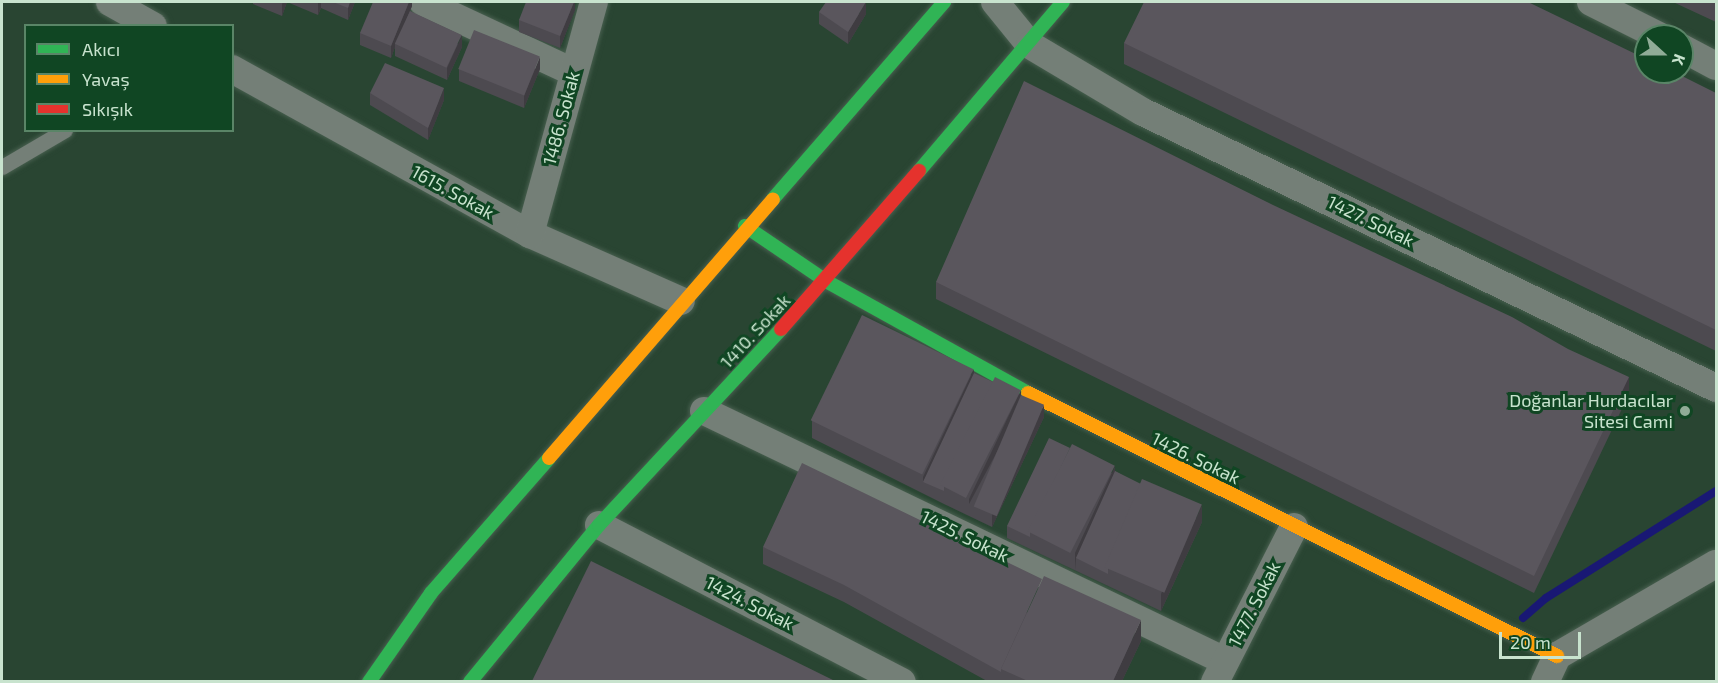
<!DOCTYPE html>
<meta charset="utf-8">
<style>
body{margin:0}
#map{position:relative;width:1718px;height:683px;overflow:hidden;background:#294532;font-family:"Exo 2",sans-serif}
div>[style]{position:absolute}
.stream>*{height:8px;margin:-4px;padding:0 4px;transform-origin:4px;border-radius:4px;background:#191874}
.roads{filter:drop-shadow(0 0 2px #485f4f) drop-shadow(0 0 2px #485f4f)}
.lane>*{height:15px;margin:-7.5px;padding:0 7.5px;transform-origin:7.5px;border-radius:7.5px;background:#747f77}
.street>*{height:28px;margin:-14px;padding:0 14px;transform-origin:14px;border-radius:14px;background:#747f77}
.fast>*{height:14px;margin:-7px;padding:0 7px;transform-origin:7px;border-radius:7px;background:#30b455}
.slow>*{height:14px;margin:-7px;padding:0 7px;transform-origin:7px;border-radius:7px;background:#ff9f0a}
.jam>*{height:14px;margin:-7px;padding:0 7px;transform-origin:7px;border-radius:7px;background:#e5322d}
.wall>*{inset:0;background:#4d4a50}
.shaded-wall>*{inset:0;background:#3f3c41;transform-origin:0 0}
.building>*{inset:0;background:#5a565d;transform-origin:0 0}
.dots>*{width:16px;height:16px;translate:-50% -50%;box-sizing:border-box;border:3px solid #104623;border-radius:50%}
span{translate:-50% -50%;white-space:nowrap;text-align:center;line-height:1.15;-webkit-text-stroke:6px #104623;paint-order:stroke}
.street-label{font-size:18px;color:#c8e3ce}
.poi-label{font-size:18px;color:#c8e3ce}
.right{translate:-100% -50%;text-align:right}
.frame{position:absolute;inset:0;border:3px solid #c8e3ce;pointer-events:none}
.legend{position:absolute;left:24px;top:24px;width:210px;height:108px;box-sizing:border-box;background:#104623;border:2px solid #5a8567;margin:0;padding:8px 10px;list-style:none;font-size:18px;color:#c8e3ce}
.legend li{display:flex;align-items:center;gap:12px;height:30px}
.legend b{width:30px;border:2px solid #5a8567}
.north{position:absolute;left:1634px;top:24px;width:60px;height:60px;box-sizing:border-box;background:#104623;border:2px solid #5a8567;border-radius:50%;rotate:111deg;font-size:16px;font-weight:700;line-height:24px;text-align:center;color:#c8e3ce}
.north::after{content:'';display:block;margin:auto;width:21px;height:27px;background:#90ac97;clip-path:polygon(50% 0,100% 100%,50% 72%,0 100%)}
.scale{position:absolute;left:1499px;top:632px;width:82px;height:27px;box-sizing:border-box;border:3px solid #c8e3ce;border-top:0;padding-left:8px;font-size:18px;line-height:21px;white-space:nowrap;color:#c8e3ce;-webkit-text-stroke:4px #104623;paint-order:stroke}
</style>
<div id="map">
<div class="stream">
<div style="left:1523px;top:618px;width:30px;rotate:-41deg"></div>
<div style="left:1546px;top:598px;width:201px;rotate:-32.2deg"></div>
</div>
<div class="roads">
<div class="lane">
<div style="left:2px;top:167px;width:73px;rotate:-30.4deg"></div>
</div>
<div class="street">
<div style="left:110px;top:2px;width:49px;rotate:29.2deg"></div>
<div style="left:423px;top:2px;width:166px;rotate:25deg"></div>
<div style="left:995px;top:2px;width:55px;rotate:50.9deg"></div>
<div style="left:1030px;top:45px;width:131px;rotate:30.7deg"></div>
<div style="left:1143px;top:112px;width:636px;rotate:25.72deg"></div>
<div style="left:1591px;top:2px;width:76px;rotate:26.6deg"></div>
<div style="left:1682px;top:48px;width:38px;rotate:28deg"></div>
<div style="left:232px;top:69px;width:341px;rotate:29deg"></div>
<div style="left:530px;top:234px;width:165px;rotate:23.9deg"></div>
<div style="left:530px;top:234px;width:241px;rotate:-74.6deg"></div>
<div style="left:704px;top:411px;width:578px;rotate:25.63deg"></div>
<div style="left:599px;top:525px;width:341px;rotate:27.4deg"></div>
<div style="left:1215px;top:682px;width:174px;rotate:-63deg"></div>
<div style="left:1545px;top:682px;width:29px;rotate:-65deg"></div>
<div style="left:1557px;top:656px;width:184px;rotate:-30.1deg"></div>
</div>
<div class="fast">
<div style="left:919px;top:171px;width:222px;rotate:-49.6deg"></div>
<div style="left:773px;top:199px;width:261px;rotate:-49deg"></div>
<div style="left:745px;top:226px;width:98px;rotate:34.2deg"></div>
<div style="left:826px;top:281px;width:231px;rotate:29deg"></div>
<div style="left:369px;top:682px;width:108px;rotate:-55.1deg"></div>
<div style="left:431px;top:593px;width:179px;rotate:-48.8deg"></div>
<div style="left:470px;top:682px;width:203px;rotate:-50.6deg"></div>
<div style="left:599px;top:525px;width:267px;rotate:-47.1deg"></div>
</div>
<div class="slow">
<div style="left:1028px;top:393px;width:591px;rotate:26.43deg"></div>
<div style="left:549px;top:458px;width:342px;rotate:-49.1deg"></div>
</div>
<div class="jam">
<div style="left:781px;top:329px;width:210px;rotate:-48.9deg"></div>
</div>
</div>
<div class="wall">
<div style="clip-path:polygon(253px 2px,355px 2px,348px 20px,321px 8px,318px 15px,287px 2px,282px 16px,253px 4px)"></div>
<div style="clip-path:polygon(412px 2px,412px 6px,410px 11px,462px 47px,447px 80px,395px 56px,395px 47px,391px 58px,360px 45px,360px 33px)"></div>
<div style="clip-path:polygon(575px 2px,575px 10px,560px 48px,519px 32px,519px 20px)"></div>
<div style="clip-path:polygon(1673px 2px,1716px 2px,1716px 22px)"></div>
<div style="clip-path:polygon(819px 12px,866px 14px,848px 44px,819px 24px)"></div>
<div style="clip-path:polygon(1124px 43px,1716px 93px,1716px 351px,1124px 64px)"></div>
<div style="clip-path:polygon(459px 69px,540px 69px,524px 108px,459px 81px)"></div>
<div style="clip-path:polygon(370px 93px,444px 100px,428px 140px,370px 105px)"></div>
<div style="clip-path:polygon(936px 282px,1629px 394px,1534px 593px,936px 299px)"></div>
<div style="clip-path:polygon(974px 374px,1021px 395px,1044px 417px,992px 527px,944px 504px,812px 438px,812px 421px)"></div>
<div style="clip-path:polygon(1115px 471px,1202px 522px,1161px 611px,1007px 538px,1007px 526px)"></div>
<div style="clip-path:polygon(763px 547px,1141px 641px,1122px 681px,987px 681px,844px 602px,763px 564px)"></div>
</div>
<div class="shaded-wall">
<div style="clip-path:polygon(283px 2px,287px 2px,282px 16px,282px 4px)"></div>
<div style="clip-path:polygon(318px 2px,321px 2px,321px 8px,318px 15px)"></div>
<div style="clip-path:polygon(350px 2px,355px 2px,348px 20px,348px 8px)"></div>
<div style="clip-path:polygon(409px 2px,412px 2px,412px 6px,396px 44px,395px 44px,395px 47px,391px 58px,391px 46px)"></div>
<div style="clip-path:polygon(574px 2px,575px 2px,575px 10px,560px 48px,560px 36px)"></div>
<div style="clip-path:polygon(866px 2px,866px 14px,848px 44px,848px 32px)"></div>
<div style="clip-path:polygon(462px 35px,462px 47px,447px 80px,447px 68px)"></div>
<div style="clip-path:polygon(540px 57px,540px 69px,524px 108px,524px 96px)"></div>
<div style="clip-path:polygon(444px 88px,444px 100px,428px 140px,428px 128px)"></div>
<div style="clip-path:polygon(974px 369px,974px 386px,923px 482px,923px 477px)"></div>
<div style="left:1629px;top:377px;width:17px;height:221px;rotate:90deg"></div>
<div style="clip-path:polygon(1021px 390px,1021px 407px,969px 504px,969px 499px)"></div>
<div style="clip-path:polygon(1044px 405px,1044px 417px,992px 527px,992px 515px)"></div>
<div style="clip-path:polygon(1115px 466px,1115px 483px,1076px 558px,1075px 570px,1075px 553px)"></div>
<div style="clip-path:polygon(1202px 505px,1202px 522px,1161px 611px,1161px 594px)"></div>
<div style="clip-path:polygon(1141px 620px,1141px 641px,1122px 681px,1113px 681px)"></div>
</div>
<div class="building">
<div style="clip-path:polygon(333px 2px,350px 2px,348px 8px)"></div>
<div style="clip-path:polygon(373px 2px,409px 2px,391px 46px,360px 33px)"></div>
<div style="clip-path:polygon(526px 2px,574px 2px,560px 36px,519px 20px)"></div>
<div style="clip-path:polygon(826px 2px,866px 2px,848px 32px,819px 12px)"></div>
<div style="clip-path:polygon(1144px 2px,1528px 2px,1646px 59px,1646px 72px,1674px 72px,1716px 93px,1716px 330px,1124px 43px)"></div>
<div style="left:410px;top:11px;width:57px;height:36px;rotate:25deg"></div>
<div style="left:474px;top:30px;width:71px;height:42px;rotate:22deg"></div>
<div style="clip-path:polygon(385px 63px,444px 88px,428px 128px,370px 93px)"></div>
<div style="clip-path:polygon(1024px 81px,1273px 205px,1512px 317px,1568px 349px,1629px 377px,1534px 576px,936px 282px)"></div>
<div style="left:862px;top:315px;width:124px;height:117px;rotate:26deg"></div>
<div style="clip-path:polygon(974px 373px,993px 382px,944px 487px,944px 491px,923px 482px)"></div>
<div style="left:995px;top:377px;width:29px;height:121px;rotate:27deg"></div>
<div style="left:1021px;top:395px;width:25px;height:121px;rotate:23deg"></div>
<div style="clip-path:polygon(1049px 438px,1070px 448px,1030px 532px,1030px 537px,1007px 526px)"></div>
<div style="left:1072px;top:444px;width:48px;height:98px;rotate:27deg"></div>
<div style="clip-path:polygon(802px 463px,1042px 579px,1001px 669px,1001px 672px,844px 585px,763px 547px)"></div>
<div style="clip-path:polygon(1115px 471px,1141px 484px,1108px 569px,1108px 574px,1076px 558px)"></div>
<div style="left:1142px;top:479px;width:65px;height:96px;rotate:23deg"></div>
<div style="clip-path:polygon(591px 561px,835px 681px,532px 681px)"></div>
<div style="clip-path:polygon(1044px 576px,1141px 620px,1113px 681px,1028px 681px,1001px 669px)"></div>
</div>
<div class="dots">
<div style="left:1685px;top:411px;background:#90ac97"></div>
</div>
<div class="street-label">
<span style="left:561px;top:118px;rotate:-75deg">1486. Sokak</span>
<span style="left:453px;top:192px;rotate:29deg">1615. Sokak</span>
<span style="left:1371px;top:221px;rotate:26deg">1427. Sokak</span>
<span style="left:755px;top:331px;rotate:-47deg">1410. Sokak</span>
<span style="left:1196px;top:458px;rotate:26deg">1426. Sokak</span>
<span style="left:965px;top:536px;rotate:26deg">1425. Sokak</span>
<span style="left:750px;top:603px;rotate:27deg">1424. Sokak</span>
<span style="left:1254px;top:604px;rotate:-63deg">1477. Sokak</span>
</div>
<div class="poi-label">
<span class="right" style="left:1673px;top:411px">Doğanlar Hurdacılar<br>Sitesi Cami</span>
</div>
<div class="frame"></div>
<ul class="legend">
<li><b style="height:8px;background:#30b455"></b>Akıcı</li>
<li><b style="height:8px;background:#ff9f0a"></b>Yavaş</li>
<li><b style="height:8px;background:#e5322d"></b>Sıkışık</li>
</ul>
<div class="north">K</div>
<div class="scale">20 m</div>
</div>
